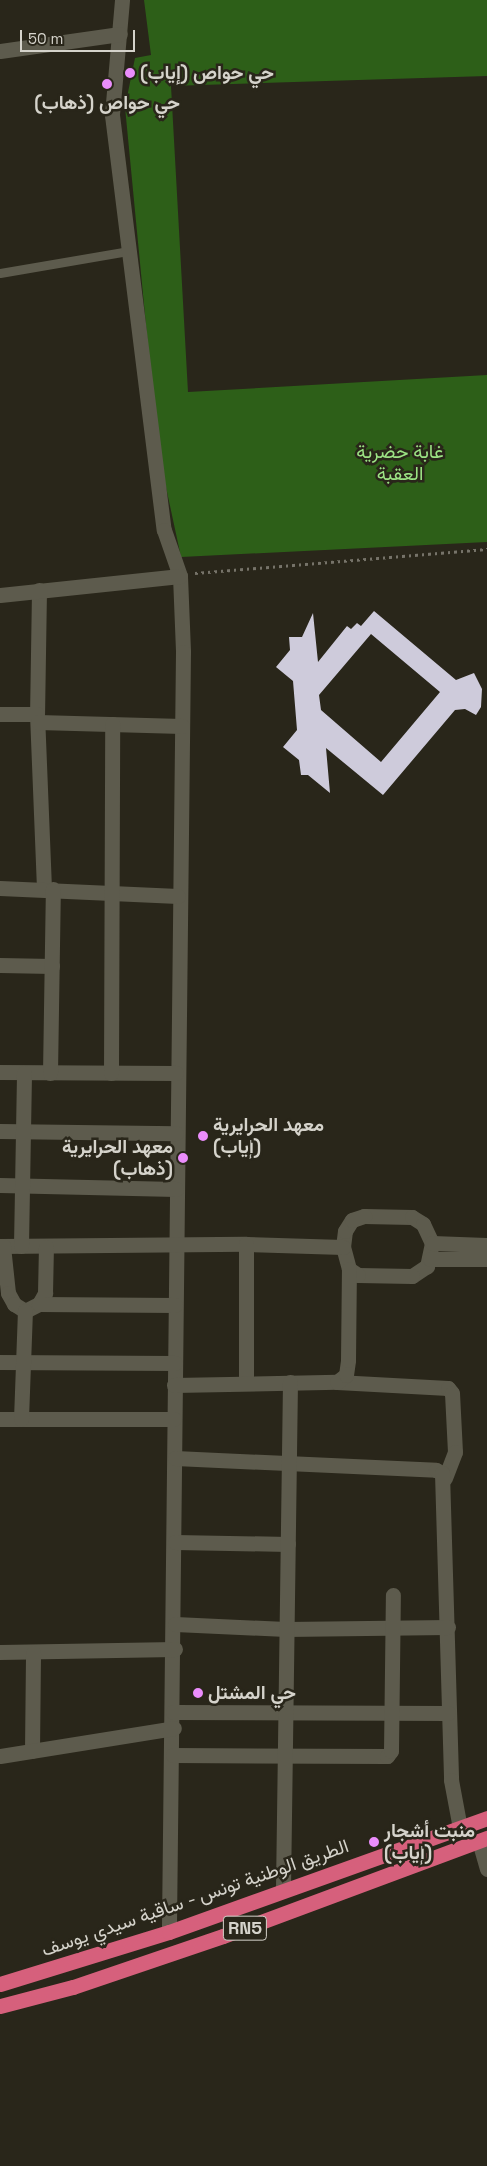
<!DOCTYPE html>
<meta charset="utf-8">
<style>
body{margin:0}
#map{position:relative;width:487px;height:2166px;overflow:hidden;background:#29261a;font-family:"Space Grotesk",Vazirmatn,sans-serif}
div>[style]{position:absolute}
.forest>*{inset:0;background:#2d5f18}
.building>*{inset:0;background:#cecbdb}
.path>*{height:2.5px;margin-top:-1.25px;transform-origin:0;background:repeating-linear-gradient(90deg,#767369 0 2.5px,transparent 0 6.5px)}
.lane>*{height:9px;margin:-4.5px;padding:0 4.5px;transform-origin:4.5px;border-radius:4.5px;background:#5d5b4d}
.street>*{height:15px;margin:-7.5px;padding:0 7.5px;transform-origin:7.5px;border-radius:7.5px;background:#5d5b4d}
.highway>*{height:15px;margin:-7.5px;padding:0 7.5px;transform-origin:7.5px;border-radius:7.5px;background:#d6607c}
.dots>*{width:14px;height:14px;translate:-50% -50%;box-sizing:border-box;border:2px solid #29261a;border-radius:50%}
span{translate:-50% -50%;white-space:nowrap;text-align:center;line-height:1.15;-webkit-text-stroke:5px #29261a;paint-order:stroke}
.shield-label span{padding:1px 4px;background:#29261a;border:1px solid;border-radius:4px;-webkit-text-stroke-width:0}
.shield-label{font-size:18px;color:#d5d3cb;font-weight:700}
.poi-label{font-size:19px;color:#d5d3cb;font-weight:700}
.left{translate:0 -50%;text-align:left}
.right{translate:-100% -50%;text-align:right}
.park-label{font-size:19px;color:#9ce384}
.street-label{font-size:19px;color:#d5d3cb}
.scale{position:absolute;left:20px;top:30px;width:115px;height:22px;box-sizing:border-box;border:2px solid #d5d3cb;border-top:0;padding-left:6px;font-size:15px;line-height:18px;white-space:nowrap;color:#d5d3cb;-webkit-text-stroke:4px #29261a;paint-order:stroke}
</style>
<div id="map">
<div class="forest">
<div style="clip-path:polygon(144px 0,487px 0,487px 76px,171px 86px,188px 392px,487px 375px,487px 542px,181px 557px,158px 450px,125px 107px,135px 58px,151px 55px)"></div>
</div>
<div class="building">
<div style="clip-path:polygon(evenodd,374px 611px,456px 680px,474px 673px,482px 689px,481px 707px,476px 715px,465px 709px,455px 710px,383px 795px,326px 748px,330px 793px,308px 775px,301px 775px,299px 760px,283px 747px,297px 730px,293px 681px,276px 667px,290px 650px,289px 637px,302px 637px,313px 613px,318px 662px,347px 626px,351px 629px,357px 623px,361px 626px,374px 611px,371px 634px,440px 692px,381px 762px,321px 710px,319px 695px,371px 634px)"></div>
</div>
<div class="path">
<div style="left:195px;top:573px;width:293px;rotate:-4.7deg"></div>
</div>
<div class="lane">
<div style="left:0;top:273px;width:131px;rotate:-9.7deg"></div>
</div>
<div class="street">
<div style="left:122px;top:0;width:115px;rotate:95deg"></div>
<div style="left:112px;top:115px;width:418px;rotate:82.9deg"></div>
<div style="left:164px;top:530px;width:49px;rotate:70.8deg"></div>
<div style="left:180px;top:576px;width:76px;rotate:87.7deg"></div>
<div style="left:183px;top:652px;width:1280px;rotate:90.63deg"></div>
<div style="left:0;top:51px;width:121px;rotate:-8.1deg"></div>
<div style="left:39px;top:590px;width:124px;rotate:90.9deg"></div>
<div style="left:37px;top:714px;width:175px;rotate:87.7deg"></div>
<div style="left:0;top:595px;width:181px;rotate:-6deg"></div>
<div style="left:0;top:714px;width:37px"></div>
<div style="left:38px;top:722px;width:144px;rotate:1.6deg"></div>
<div style="left:0;top:888px;width:178px;rotate:2.6deg"></div>
<div style="left:0;top:965px;width:52px;rotate:1.1deg"></div>
<div style="left:0;top:1072px;width:176px;rotate:0.3deg"></div>
<div style="left:50px;top:1073px;width:184px;rotate:-89.1deg"></div>
<div style="left:111px;top:1073px;width:349px;rotate:-89.8deg"></div>
<div style="left:0;top:1131px;width:176px;rotate:0.7deg"></div>
<div style="left:0;top:1185px;width:176px;rotate:1.3deg"></div>
<div style="left:364px;top:1216px;width:48px;rotate:1.2deg"></div>
<div style="left:412px;top:1217px;width:13px;rotate:32deg"></div>
<div style="left:423px;top:1224px;width:21px;rotate:65deg"></div>
<div style="left:432px;top:1243px;width:24px;rotate:102deg"></div>
<div style="left:427px;top:1266px;width:18px;rotate:146deg"></div>
<div style="left:412px;top:1276px;width:54px;rotate:-178.9deg"></div>
<div style="left:358px;top:1275px;width:11px;rotate:-146deg"></div>
<div style="left:349px;top:1269px;width:23px;rotate:-105deg"></div>
<div style="left:343px;top:1247px;width:16px;rotate:-83deg"></div>
<div style="left:345px;top:1231px;width:13px;rotate:-58deg"></div>
<div style="left:352px;top:1220px;width:13px;rotate:-18deg"></div>
<div style="left:432px;top:1243px;width:55px;rotate:2.1deg"></div>
<div style="left:0;top:1246px;width:246px;rotate:-0.5deg"></div>
<div style="left:246px;top:1244px;width:97px;rotate:1.8deg"></div>
<div style="left:3px;top:1246px;width:47px;rotate:83.9deg"></div>
<div style="left:8px;top:1293px;width:13px;rotate:61deg"></div>
<div style="left:14px;top:1304px;width:13px;rotate:32deg"></div>
<div style="left:25px;top:1311px;width:16px;rotate:-27deg"></div>
<div style="left:39px;top:1304px;width:13px;rotate:-61deg"></div>
<div style="left:45px;top:1293px;width:46px;rotate:-88.8deg"></div>
<div style="left:21px;top:1246px;width:173px;rotate:-89deg"></div>
<div style="left:430px;top:1259px;width:57px"></div>
<div style="left:39px;top:1304px;width:136px;rotate:0.4deg"></div>
<div style="left:0;top:1362px;width:175px;rotate:0.3deg"></div>
<div style="left:337px;top:1382px;width:111px;rotate:3.1deg"></div>
<div style="left:448px;top:1388px;width:6px;rotate:51deg"></div>
<div style="left:452px;top:1393px;width:59px;rotate:87.1deg"></div>
<div style="left:455px;top:1452px;width:28px;rotate:111deg"></div>
<div style="left:246px;top:1383px;width:139px;rotate:-90deg"></div>
<div style="left:174px;top:1385px;width:163px;rotate:-1.1deg"></div>
<div style="left:337px;top:1382px;width:11px;rotate:-38deg"></div>
<div style="left:346px;top:1375px;width:15px;rotate:-82deg"></div>
<div style="left:348px;top:1360px;width:91px;rotate:-89.4deg"></div>
<div style="left:0;top:1419px;width:174px"></div>
<div style="left:21px;top:1419px;width:108px;rotate:-87.9deg"></div>
<div style="left:175px;top:1458px;width:261px;rotate:2.6deg"></div>
<div style="left:436px;top:1470px;width:7px;rotate:27deg"></div>
<div style="left:442px;top:1473px;width:307px;rotate:88.3deg"></div>
<div style="left:451px;top:1780px;width:49px;rotate:79.4deg"></div>
<div style="left:175px;top:1542px;width:113px;rotate:1deg"></div>
<div style="left:175px;top:1624px;width:111px;rotate:2.6deg"></div>
<div style="left:286px;top:1629px;width:162px;rotate:-0.7deg"></div>
<div style="left:0;top:1652px;width:175px;rotate:-1deg"></div>
<div style="left:173px;top:1712px;width:275px;rotate:0.2deg"></div>
<div style="left:32px;top:1751px;width:98px;rotate:-89.4deg"></div>
<div style="left:173px;top:1755px;width:214px;rotate:0.3deg"></div>
<div style="left:387px;top:1756px;width:6px;rotate:-51deg"></div>
<div style="left:391px;top:1751px;width:156px;rotate:-89.3deg"></div>
<div style="left:0;top:1756px;width:176px;rotate:-9.1deg"></div>
<div style="left:479px;top:1841px;width:29px;rotate:74deg"></div>
<div style="left:283px;top:1889px;width:507px;rotate:-89.21deg"></div>
</div>
<div class="highway">
<div style="left:0;top:1984px;width:177px;rotate:-17.1deg"></div>
<div style="left:169px;top:1932px;width:338px;rotate:-19.7deg"></div>
<div style="left:0;top:2006px;width:75px;rotate:-14.6deg"></div>
<div style="left:73px;top:1987px;width:158px;rotate:-18.8deg"></div>
<div style="left:223px;top:1936px;width:282px;rotate:-20.4deg"></div>
</div>
<div class="dots">
<div style="left:130px;top:73px;background:#eb8dfc"></div>
<div style="left:107px;top:84px;background:#eb8dfc"></div>
<div style="left:203px;top:1136px;background:#eb8dfc"></div>
<div style="left:183px;top:1158px;background:#eb8dfc"></div>
<div style="left:198px;top:1693px;background:#eb8dfc"></div>
<div style="left:374px;top:1842px;background:#eb8dfc"></div>
</div>
<div class="shield-label">
<span style="left:245px;top:1928px">RN5</span>
</div>
<div class="poi-label">
<span class="left" style="left:140px;top:73px">حي حواص (إياب)</span>
<span style="left:107px;top:103px">حي حواص (ذهاب)</span>
<span class="left" style="left:213px;top:1136px">معهد الحرايرية<br>(إياب)</span>
<span class="right" style="left:173px;top:1158px">معهد الحرايرية<br>(ذهاب)</span>
<span class="left" style="left:208px;top:1693px">حي المشتل</span>
<span class="left" style="left:384px;top:1842px">منبت أشجار<br>(إياب)</span>
</div>
<div class="park-label">
<span style="left:400px;top:463px">غابة حضرية<br>العقبة</span>
</div>
<div class="street-label">
<span style="left:195px;top:1898px;rotate:-19deg">الطريق الوطنية تونس - ساقية سيدي يوسف</span>
</div>
<div class="scale">50 m</div>
</div>
